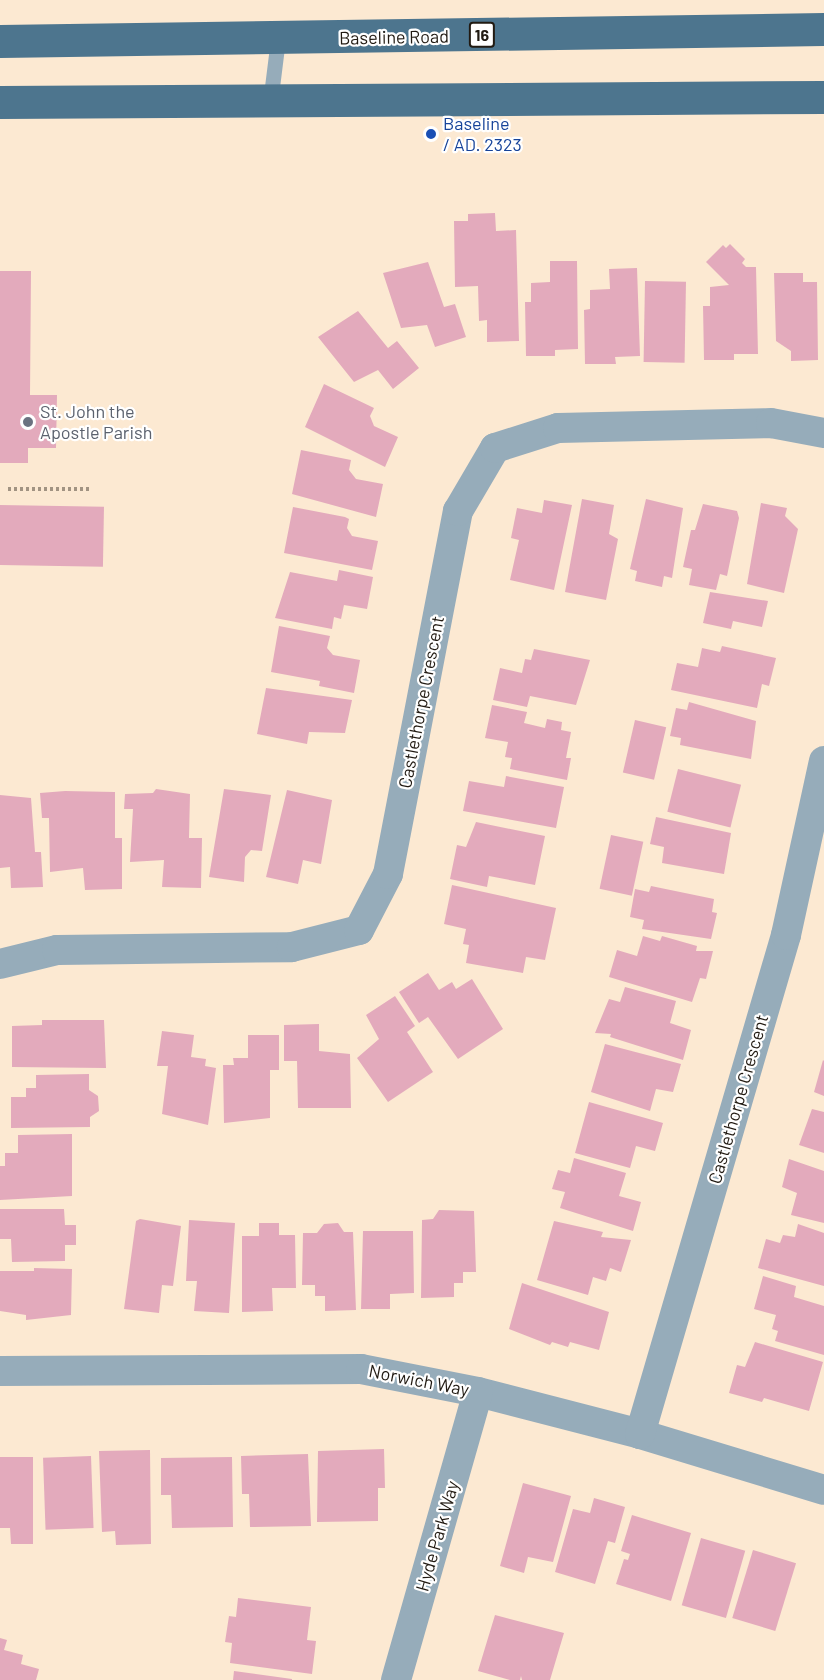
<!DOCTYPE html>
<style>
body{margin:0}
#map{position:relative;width:824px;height:1680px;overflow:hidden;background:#fce9d2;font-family:Barlow,sans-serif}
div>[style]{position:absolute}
.building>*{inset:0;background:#e3aabc;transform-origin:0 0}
.path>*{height:4px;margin-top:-2px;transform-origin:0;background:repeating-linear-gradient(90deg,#a19382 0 3px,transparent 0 6px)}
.service>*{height:15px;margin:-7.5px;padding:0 7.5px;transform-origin:7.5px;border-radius:7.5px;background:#96acba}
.minor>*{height:30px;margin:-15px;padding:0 15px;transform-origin:15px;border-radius:15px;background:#96acba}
.primary>*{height:33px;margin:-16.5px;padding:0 16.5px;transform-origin:16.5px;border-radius:16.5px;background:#4d758e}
.dots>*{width:16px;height:16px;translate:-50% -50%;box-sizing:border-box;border:3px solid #fff;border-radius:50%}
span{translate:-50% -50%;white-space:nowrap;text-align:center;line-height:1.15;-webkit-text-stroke:4.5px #fff;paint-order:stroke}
.shield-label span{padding:2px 4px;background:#fff;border:2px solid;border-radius:4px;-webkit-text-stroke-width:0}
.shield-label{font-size:16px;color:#211a12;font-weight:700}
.street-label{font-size:18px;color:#211a12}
.transit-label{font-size:18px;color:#164399}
.left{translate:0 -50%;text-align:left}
.worship-label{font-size:18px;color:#5b616d}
</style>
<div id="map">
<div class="building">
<div style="clip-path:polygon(495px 213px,496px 231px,516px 230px,519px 341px,487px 342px,487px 320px,479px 321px,478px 286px,455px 287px,454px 221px,468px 221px,468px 214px)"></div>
<div style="clip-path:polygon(730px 244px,745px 259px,742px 263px,746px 267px,756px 267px,758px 354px,734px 354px,734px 360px,704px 360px,703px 306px,710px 306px,710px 287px,729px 285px,706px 262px,723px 245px,726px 248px)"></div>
<div style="clip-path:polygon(550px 261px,577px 261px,578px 349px,555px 350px,555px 356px,526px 356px,525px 302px,531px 302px,531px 283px,550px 282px)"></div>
<div style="clip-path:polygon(428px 262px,444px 307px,455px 304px,466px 337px,435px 347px,427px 325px,401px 328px,383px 273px)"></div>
<div style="clip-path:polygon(637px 268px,640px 356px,615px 357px,616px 364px,585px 364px,584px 310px,590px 309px,590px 290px,610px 289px,609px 269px)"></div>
<div style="clip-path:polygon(0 271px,31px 271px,30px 395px,57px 395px,56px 448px,28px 448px,28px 463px,0 463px)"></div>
<div style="clip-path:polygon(774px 273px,803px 273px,803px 282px,817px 282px,818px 360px,791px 361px,791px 351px,776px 341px)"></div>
<div style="left:645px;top:281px;width:41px;height:81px;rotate:1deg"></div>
<div style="clip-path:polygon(358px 311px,388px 348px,397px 341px,419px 368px,393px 389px,378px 370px,354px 382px,318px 337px)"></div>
<div style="clip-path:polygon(324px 384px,374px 408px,370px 416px,374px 426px,398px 437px,385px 467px,305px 427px)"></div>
<div style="clip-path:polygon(301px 450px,351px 460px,349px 470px,356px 479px,383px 484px,376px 517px,292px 494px)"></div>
<div style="clip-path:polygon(582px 499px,614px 505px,609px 534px,618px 539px,606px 600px,565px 592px)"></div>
<div style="clip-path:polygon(646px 499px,683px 508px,672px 578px,664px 576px,662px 587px,635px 581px,637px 571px,630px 569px)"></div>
<div style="clip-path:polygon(544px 500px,572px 505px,554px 590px,510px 580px,519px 540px,511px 538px,517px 508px,542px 513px)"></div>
<div style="clip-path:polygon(761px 503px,787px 508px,785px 516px,798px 529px,784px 593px,747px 584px)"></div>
<div style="clip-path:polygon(703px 504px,737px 511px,739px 518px,727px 576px,720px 574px,716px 590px,689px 585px,692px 569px,683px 567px,691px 530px,695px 530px)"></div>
<div style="left:0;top:505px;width:104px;height:60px;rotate:1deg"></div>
<div style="clip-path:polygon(293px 507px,345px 517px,349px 519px,347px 528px,352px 536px,378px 541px,372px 570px,284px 553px)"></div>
<div style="clip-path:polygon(339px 570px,373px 577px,367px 609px,344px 605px,341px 619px,334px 617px,332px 629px,275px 618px,290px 572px,337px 581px)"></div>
<div style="clip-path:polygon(710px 592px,768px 601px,762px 627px,733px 621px,731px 629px,703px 623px)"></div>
<div style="clip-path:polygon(279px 626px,330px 636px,327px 648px,333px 655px,360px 660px,354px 693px,319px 686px,320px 681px,271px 672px)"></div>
<div style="clip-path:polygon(722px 646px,776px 658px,769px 686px,762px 684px,757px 708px,671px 690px,677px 663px,698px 667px,702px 648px,720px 652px)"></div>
<div style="clip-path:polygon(534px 649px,590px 660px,576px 705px,530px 696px,527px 707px,493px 700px,500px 668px,522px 673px,525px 659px,531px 660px)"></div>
<div style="clip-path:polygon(266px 688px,352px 700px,345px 733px,309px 732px,307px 744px,257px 734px)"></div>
<div style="clip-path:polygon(689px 702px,756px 721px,751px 759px,680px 745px,681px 738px,670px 736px,676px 708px,687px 710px)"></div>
<div style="clip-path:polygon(492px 705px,527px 712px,524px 723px,545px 728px,547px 719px,562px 722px,561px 730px,571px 732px,566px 758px,571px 758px,567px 780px,510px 769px,512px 758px,505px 757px,508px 742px,485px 738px)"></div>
<div style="left:635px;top:720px;width:32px;height:54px;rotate:13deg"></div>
<div style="left:678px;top:769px;width:65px;height:44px;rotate:14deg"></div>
<div style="clip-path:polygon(506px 776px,564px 787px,556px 828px,463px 811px,469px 781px,504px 787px)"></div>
<div style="clip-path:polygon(156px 789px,190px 794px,189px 838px,202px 838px,201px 888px,162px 887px,164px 860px,130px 862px,133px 809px,124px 809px,125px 794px,153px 793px)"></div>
<div style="clip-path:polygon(224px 789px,271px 795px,262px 851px,251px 850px,245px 857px,244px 882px,209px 877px)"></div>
<div style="clip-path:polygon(287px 790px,332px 800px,321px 864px,303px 860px,298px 884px,266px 877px)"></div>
<div style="clip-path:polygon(65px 791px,115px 792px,115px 838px,122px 838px,122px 889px,85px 890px,83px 868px,50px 872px,49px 818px,42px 818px,40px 793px)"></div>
<div style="clip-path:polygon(0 795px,31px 798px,35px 852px,41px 852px,43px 887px,11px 888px,10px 867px,0 868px)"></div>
<div style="clip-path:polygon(656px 817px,731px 833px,724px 874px,662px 863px,664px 847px,650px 844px)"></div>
<div style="clip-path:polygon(476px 822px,545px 836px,535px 885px,489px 876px,487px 887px,450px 879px,457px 845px,466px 847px)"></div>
<div style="left:611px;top:835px;width:33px;height:55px;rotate:12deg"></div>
<div style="clip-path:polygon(452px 885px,556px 908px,545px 960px,526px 957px,523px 973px,466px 963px,469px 945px,463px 944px,466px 929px,444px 924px)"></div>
<div style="clip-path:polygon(651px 886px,714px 899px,712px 912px,717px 913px,711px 939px,642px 929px,644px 920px,630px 917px,635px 889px,649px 892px)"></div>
<div style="clip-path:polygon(643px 936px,660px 941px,662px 936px,697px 946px,696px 951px,713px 951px,706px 979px,700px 978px,692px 1002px,609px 977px,617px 950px,637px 956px)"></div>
<div style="clip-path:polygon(428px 973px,439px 990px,452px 982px,456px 989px,472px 979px,503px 1029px,458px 1059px,428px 1017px,419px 1023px,399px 992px)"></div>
<div style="clip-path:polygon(625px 987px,676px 1001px,670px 1023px,691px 1030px,683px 1060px,610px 1037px,611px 1034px,595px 1033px,609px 999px,620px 1002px)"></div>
<div style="clip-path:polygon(395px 996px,415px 1026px,407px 1032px,433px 1072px,388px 1102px,357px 1058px,379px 1039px,366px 1015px)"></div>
<div style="clip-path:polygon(42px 1020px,104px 1020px,106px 1068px,12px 1067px,12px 1026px,42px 1025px)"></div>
<div style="clip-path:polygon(319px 1024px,319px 1051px,350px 1054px,351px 1108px,298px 1108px,297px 1061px,284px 1061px,284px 1025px)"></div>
<div style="clip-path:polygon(162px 1031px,194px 1035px,191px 1057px,206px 1059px,205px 1066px,216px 1068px,208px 1125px,162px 1114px,168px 1066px,157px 1066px)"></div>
<div style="clip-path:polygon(248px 1035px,279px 1035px,279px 1070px,270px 1070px,270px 1118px,224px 1123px,223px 1065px,234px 1065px,233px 1058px,248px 1058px)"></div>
<div style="clip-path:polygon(605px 1044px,681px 1064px,673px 1092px,656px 1089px,650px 1111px,591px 1092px)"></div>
<div style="clip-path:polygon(823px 1060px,824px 1061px,824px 1096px,814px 1092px)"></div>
<div style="clip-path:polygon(89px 1074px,89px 1090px,98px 1096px,99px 1111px,90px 1117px,90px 1127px,11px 1128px,11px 1097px,26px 1097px,26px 1088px,36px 1088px,36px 1075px)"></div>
<div style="clip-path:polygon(589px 1102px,663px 1123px,655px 1151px,636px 1146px,630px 1168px,575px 1153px)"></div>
<div style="clip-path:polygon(812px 1109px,824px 1112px,824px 1153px,799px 1145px)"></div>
<div style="clip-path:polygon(72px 1134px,72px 1196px,0 1200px,0 1166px,5px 1166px,5px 1153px,18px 1153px,18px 1135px)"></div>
<div style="clip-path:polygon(574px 1158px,626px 1173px,619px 1196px,641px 1202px,633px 1231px,560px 1208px,565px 1192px,552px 1189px,558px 1170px,570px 1173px)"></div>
<div style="clip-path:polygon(789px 1159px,824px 1171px,824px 1223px,791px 1215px,797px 1193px,782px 1187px)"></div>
<div style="clip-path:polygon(0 1209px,64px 1209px,65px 1225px,76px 1225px,76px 1245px,65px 1245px,65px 1261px,12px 1262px,11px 1239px,0 1239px)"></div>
<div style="clip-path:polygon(439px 1210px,474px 1211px,476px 1272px,463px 1272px,463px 1283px,454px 1283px,454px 1297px,421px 1298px,422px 1220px,433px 1219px)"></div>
<div style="clip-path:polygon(140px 1219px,181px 1226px,173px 1286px,162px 1285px,159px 1313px,124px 1309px,136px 1221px)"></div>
<div style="clip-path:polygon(189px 1220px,235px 1223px,229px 1313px,194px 1311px,197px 1281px,186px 1281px)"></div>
<div style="clip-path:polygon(554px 1221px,603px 1232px,601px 1237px,631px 1240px,621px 1272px,610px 1268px,606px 1281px,593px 1277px,588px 1295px,537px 1280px)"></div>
<div style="clip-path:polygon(259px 1223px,279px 1223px,279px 1235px,295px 1235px,296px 1288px,272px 1288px,273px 1311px,242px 1312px,242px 1236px,259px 1236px)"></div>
<div style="clip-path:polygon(338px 1223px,344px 1232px,353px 1232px,356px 1310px,325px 1311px,325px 1296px,315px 1296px,315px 1285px,302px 1285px,303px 1233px,317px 1233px,324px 1224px)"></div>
<div style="clip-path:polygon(798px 1224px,824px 1233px,824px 1286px,758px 1268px,766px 1239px,780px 1243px,783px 1235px,795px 1237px)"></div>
<div style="clip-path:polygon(363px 1231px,413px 1231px,414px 1293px,390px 1294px,390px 1309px,361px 1309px)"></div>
<div style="clip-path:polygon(34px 1268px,72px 1269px,71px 1315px,26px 1320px,26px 1315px,0 1311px,0 1271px,34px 1271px)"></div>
<div style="clip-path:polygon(763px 1276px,796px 1286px,794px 1297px,824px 1306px,824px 1355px,775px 1341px,778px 1331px,772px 1329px,776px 1315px,754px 1309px)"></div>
<div style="clip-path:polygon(522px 1283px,609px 1312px,599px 1350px,570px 1342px,568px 1347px,552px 1342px,550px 1345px,509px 1329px)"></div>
<div style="clip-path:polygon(755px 1342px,823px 1362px,809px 1411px,764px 1398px,762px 1402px,729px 1393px,737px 1365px,745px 1367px)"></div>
<div style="clip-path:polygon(384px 1449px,385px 1488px,378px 1488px,378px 1521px,317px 1522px,318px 1451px)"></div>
<div style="clip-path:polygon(150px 1450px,151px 1544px,116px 1545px,115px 1531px,102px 1532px,99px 1451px)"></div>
<div style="clip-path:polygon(308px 1454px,311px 1526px,250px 1527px,249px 1494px,242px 1494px,241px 1456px)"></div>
<div style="left:91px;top:1456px;width:72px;height:48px;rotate:88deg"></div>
<div style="clip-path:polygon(0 1457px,33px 1457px,33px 1544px,11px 1544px,10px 1528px,0 1528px)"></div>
<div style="clip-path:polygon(232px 1457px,233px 1527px,172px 1528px,171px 1495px,161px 1495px,161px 1458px)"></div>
<div style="clip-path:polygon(523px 1483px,571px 1496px,553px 1562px,528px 1557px,524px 1573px,500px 1566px)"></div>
<div style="clip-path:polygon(594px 1498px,625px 1507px,615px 1543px,608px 1541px,595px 1584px,555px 1572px,573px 1509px,590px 1513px)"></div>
<div style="clip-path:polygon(632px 1515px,691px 1533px,671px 1601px,616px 1584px,624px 1559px,628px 1560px,630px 1554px,621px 1551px)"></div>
<div style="left:701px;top:1538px;width:46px;height:70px;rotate:16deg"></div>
<div style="left:753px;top:1550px;width:45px;height:71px;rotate:17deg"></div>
<div style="clip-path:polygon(238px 1598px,311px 1607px,307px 1640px,316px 1641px,312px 1674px,230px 1663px,232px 1643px,225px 1642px,229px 1616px,236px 1617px)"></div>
<div style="clip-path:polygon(495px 1615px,564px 1633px,550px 1680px,522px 1680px,521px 1676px,520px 1680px,510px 1680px,478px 1671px)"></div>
<div style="clip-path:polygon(0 1638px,7px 1640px,4px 1650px,23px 1655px,21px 1664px,39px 1669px,36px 1680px,0 1680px)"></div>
<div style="clip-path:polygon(234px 1671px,292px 1679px,292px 1680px,233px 1680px)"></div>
</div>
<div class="path">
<div style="left:8px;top:489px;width:81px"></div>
</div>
<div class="service">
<div style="left:270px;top:103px;width:64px;rotate:-82.9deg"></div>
</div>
<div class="minor">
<div style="left:0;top:964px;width:59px;rotate:-13.8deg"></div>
<div style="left:57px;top:950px;width:235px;rotate:-0.7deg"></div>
<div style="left:292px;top:947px;width:69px;rotate:-14.2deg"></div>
<div style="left:359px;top:930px;width:63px;rotate:-62.6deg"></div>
<div style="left:388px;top:874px;width:370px;rotate:-79.1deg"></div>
<div style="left:458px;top:511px;width:73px;rotate:-59.6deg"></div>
<div style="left:495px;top:448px;width:66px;rotate:-17.6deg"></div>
<div style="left:558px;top:428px;width:213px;rotate:-1.3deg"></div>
<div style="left:771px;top:423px;width:54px;rotate:10.7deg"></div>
<div style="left:0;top:1371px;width:361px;rotate:-0.3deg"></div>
<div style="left:361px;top:1369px;width:119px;rotate:11.1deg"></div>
<div style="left:478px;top:1392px;width:167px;rotate:14.5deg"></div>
<div style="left:640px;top:1434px;width:192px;rotate:16.9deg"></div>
<div style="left:640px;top:1434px;width:520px;rotate:-73.69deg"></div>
<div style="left:786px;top:935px;width:178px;rotate:-77.7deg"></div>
<div style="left:396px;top:1680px;width:299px;rotate:-74.1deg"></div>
</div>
<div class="primary">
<div style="left:0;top:41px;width:824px;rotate:-0.83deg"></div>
<div style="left:0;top:102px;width:824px;rotate:-0.35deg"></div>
</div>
<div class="dots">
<div style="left:431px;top:134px;background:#1a4fb4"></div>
<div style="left:28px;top:422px;background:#6b7280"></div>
</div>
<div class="shield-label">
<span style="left:482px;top:35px">16</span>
</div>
<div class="street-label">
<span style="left:394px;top:37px;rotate:-1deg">Baseline Road</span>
<span style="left:421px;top:702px;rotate:-79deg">Castlethorpe Crescent</span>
<span style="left:738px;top:1099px;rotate:-74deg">Castlethorpe Crescent</span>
<span style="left:419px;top:1380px;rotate:11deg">Norwich Way</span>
<span style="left:437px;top:1536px;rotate:-74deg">Hyde Park Way</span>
</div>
<div class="transit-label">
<span class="left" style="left:443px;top:134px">Baseline<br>/ AD. 2323</span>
</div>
<div class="worship-label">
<span class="left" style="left:40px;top:422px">St. John the<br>Apostle Parish</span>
</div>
</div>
